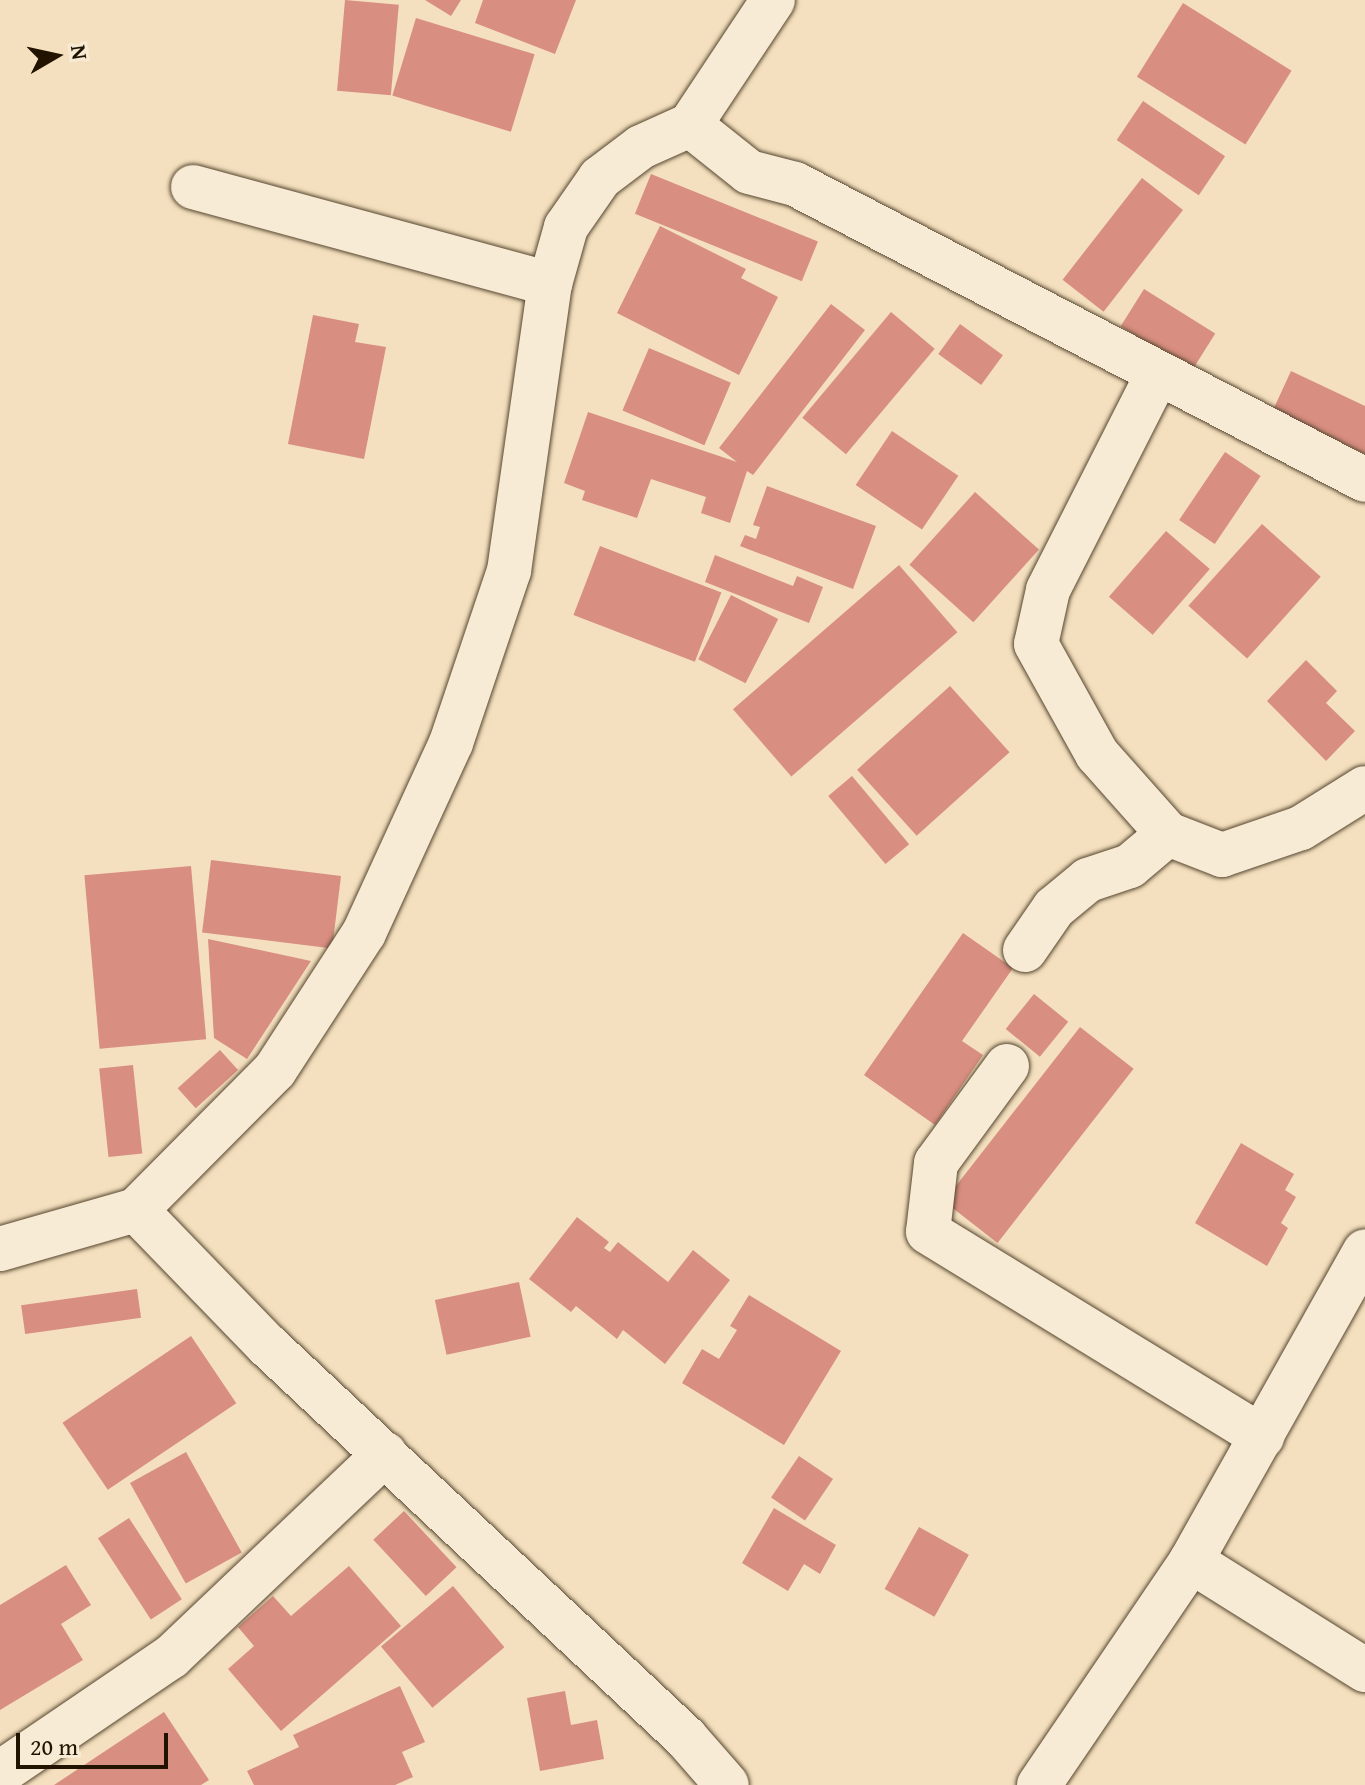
<!DOCTYPE html>
<style>
body{margin:0}
#map{position:relative;width:1365px;height:1785px;overflow:hidden;background:#f4e0be;font-family:"Gentium Book Plus",serif}
div>[style]{position:absolute}
.building>*{inset:0;background:#d88e81;transform-origin:0 0}
.roads{filter:drop-shadow(0 0 2px #564630) drop-shadow(0 0 2px #564630)}
.street>*{height:44px;margin:-22px;padding:0 22px;transform-origin:22px;border-radius:22px;background:#f8ebd5}
span{translate:-50% -50%;white-space:nowrap;text-align:center;line-height:1.15;-webkit-text-stroke:8px #f8ebd5;paint-order:stroke}
.north{position:absolute;left:16px;top:16px;width:80px;height:80px;-webkit-text-stroke:6px #f8ebd5;paint-order:stroke;rotate:81deg;font-size:22px;font-weight:700;line-height:32px;text-align:center;color:#221300}
.north::after{content:'';display:block;margin:auto;width:28px;height:36px;background:#221300;clip-path:polygon(50% 0,100% 100%,50% 72%,0 100%)}
.scale{position:absolute;left:16px;top:1733px;width:152px;height:36px;box-sizing:border-box;border:4px solid #221300;border-top:0;padding-left:10px;font-size:24px;line-height:28px;white-space:nowrap;color:#221300;-webkit-text-stroke:6px #f8ebd5;paint-order:stroke}
</style>
<div id="map">
<div class="building">
<div style="left:345px;top:0;width:54px;height:91px;rotate:5deg"></div>
<div style="clip-path:polygon(425px 0,461px 0,451px 16px)"></div>
<div style="clip-path:polygon(483px 0,576px 0,555px 54px,475px 23px)"></div>
<div style="left:1183px;top:3px;width:128px;height:87px;rotate:32deg"></div>
<div style="left:416px;top:18px;width:124px;height:81px;rotate:17deg"></div>
<div style="left:1143px;top:101px;width:99px;height:47px;rotate:34deg"></div>
<div style="left:651px;top:174px;width:180px;height:43px;rotate:22deg"></div>
<div style="left:1142px;top:178px;width:52px;height:129px;rotate:38deg"></div>
<div style="clip-path:polygon(660px 226px,746px 269px,741px 278px,778px 297px,739px 375px,617px 313px)"></div>
<div style="left:1144px;top:289px;width:84px;height:44px;rotate:32deg"></div>
<div style="clip-path:polygon(831px 304px,865px 330px,753px 475px,747px 471px,730px 523px,701px 513px,706px 497px,651px 479px,637px 518px,582px 500px,585px 491px,564px 483px,588px 412px,737px 462px,719px 448px)"></div>
<div style="left:891px;top:312px;width:57px;height:138px;rotate:40deg"></div>
<div style="clip-path:polygon(313px 315px,359px 324px,355px 342px,386px 347px,364px 459px,288px 444px)"></div>
<div style="left:960px;top:324px;width:53px;height:37px;rotate:36deg"></div>
<div style="left:649px;top:348px;width:89px;height:68px;rotate:23deg"></div>
<div style="clip-path:polygon(1291px 371px,1365px 406px,1365px 454px,1273px 410px)"></div>
<div style="left:892px;top:431px;width:80px;height:65px;rotate:34deg"></div>
<div style="left:1225px;top:452px;width:43px;height:82px;rotate:34deg"></div>
<div style="clip-path:polygon(767px 486px,876px 526px,853px 589px,740px 546px,745px 535px,756px 539px,760px 527px,753px 525px)"></div>
<div style="left:975px;top:492px;width:86px;height:98px;rotate:42deg"></div>
<div style="left:1262px;top:524px;width:79px;height:110px;rotate:42deg"></div>
<div style="left:1166px;top:531px;width:58px;height:87px;rotate:41deg"></div>
<div style="left:600px;top:546px;width:130px;height:74px;rotate:21deg"></div>
<div style="clip-path:polygon(715px 555px,793px 586px,797px 576px,823px 587px,809px 623px,705px 582px)"></div>
<div style="left:899px;top:565px;width:89px;height:220px;rotate:49deg"></div>
<div style="left:731px;top:595px;width:53px;height:72px;rotate:27deg"></div>
<div style="clip-path:polygon(1306px 660px,1337px 691px,1326px 703px,1355px 731px,1326px 761px,1267px 701px)"></div>
<div style="left:950px;top:686px;width:89px;height:125px;rotate:48deg"></div>
<div style="left:852px;top:776px;width:89px;height:31px;rotate:50deg"></div>
<div style="left:211px;top:860px;width:131px;height:73px;rotate:7deg"></div>
<div style="left:191px;top:866px;width:174px;height:107px;rotate:85deg"></div>
<div style="clip-path:polygon(963px 933px,1013px 968px,962px 1041px,983px 1055px,935px 1125px,864px 1075px)"></div>
<div style="clip-path:polygon(208px 939px,311px 961px,247px 1059px,214px 1038px)"></div>
<div style="left:1034px;top:994px;width:44px;height:45px;rotate:39deg"></div>
<div style="left:1080px;top:1027px;width:68px;height:221px;rotate:38deg"></div>
<div style="left:220px;top:1050px;width:27px;height:57px;rotate:48deg"></div>
<div style="left:133px;top:1065px;width:89px;height:34px;rotate:84deg"></div>
<div style="clip-path:polygon(1241px 1143px,1294px 1174px,1285px 1190px,1296px 1197px,1281px 1223px,1288px 1228px,1267px 1266px,1195px 1223px)"></div>
<div style="clip-path:polygon(577px 1217px,609px 1242px,604px 1248px,610px 1252px,618px 1242px,668px 1282px,693px 1250px,730px 1280px,665px 1364px,623px 1330px,617px 1339px,576px 1306px,571px 1312px,529px 1279px)"></div>
<div style="left:519px;top:1282px;width:56px;height:86px;rotate:78deg"></div>
<div style="left:137px;top:1289px;width:29px;height:117px;rotate:82deg"></div>
<div style="clip-path:polygon(749px 1295px,841px 1351px,784px 1445px,682px 1383px,702px 1349px,719px 1359px,737px 1330px,730px 1326px)"></div>
<div style="left:191px;top:1336px;width:81px;height:155px;rotate:56deg"></div>
<div style="left:186px;top:1452px;width:115px;height:64px;rotate:61deg"></div>
<div style="left:799px;top:1456px;width:41px;height:50px;rotate:34deg"></div>
<div style="clip-path:polygon(774px 1508px,836px 1545px,820px 1574px,804px 1564px,788px 1591px,742px 1563px)"></div>
<div style="left:404px;top:1511px;width:77px;height:42px;rotate:47deg"></div>
<div style="left:129px;top:1518px;width:97px;height:37px;rotate:57deg"></div>
<div style="left:919px;top:1527px;width:57px;height:71px;rotate:29deg"></div>
<div style="clip-path:polygon(66px 1565px,91px 1605px,61px 1624px,83px 1660px,0 1710px,0 1605px)"></div>
<div style="clip-path:polygon(349px 1566px,401px 1626px,281px 1731px,228px 1669px,254px 1646px,238px 1627px,273px 1596px,291px 1616px)"></div>
<div style="left:453px;top:1586px;width:80px;height:94px;rotate:50deg"></div>
<div style="clip-path:polygon(400px 1686px,425px 1742px,402px 1752px,413px 1777px,395px 1785px,254px 1785px,247px 1771px,299px 1747px,293px 1735px)"></div>
<div style="clip-path:polygon(565px 1691px,571px 1725px,597px 1720px,604px 1759px,540px 1771px,527px 1698px)"></div>
<div style="clip-path:polygon(164px 1712px,209px 1780px,201px 1785px,54px 1785px)"></div>
</div>
<div class="roads">
<div class="street">
<div style="left:690px;top:125px;width:75px;rotate:38.5deg"></div>
<div style="left:749px;top:172px;width:48px;rotate:14.6deg"></div>
<div style="left:795px;top:184px;width:642px;rotate:27.44deg"></div>
<div style="left:193px;top:187px;width:370px;rotate:15.2deg"></div>
<div style="left:1158px;top:373px;width:243px;rotate:116.9deg"></div>
<div style="left:1048px;top:590px;width:55px;rotate:102.5deg"></div>
<div style="left:1036px;top:644px;width:126px;rotate:61deg"></div>
<div style="left:1097px;top:754px;width:107px;rotate:48.4deg"></div>
<div style="left:1168px;top:834px;width:58px;rotate:21.3deg"></div>
<div style="left:1222px;top:855px;width:83px;rotate:-18.9deg"></div>
<div style="left:1301px;top:828px;width:75px;rotate:-32deg"></div>
<div style="left:1025px;top:950px;width:51px;rotate:-55.4deg"></div>
<div style="left:1054px;top:908px;width:44px;rotate:-39.5deg"></div>
<div style="left:1088px;top:880px;width:44px;rotate:-18.4deg"></div>
<div style="left:1130px;top:866px;width:50px;rotate:-40.1deg"></div>
<div style="left:1007px;top:1066px;width:120px;rotate:126.2deg"></div>
<div style="left:936px;top:1163px;width:69px;rotate:96.6deg"></div>
<div style="left:928px;top:1232px;width:392px;rotate:31.5deg"></div>
<div style="left:136px;top:1210px;width:190px;rotate:45.9deg"></div>
<div style="left:268px;top:1346px;width:573px;rotate:43.16deg"></div>
<div style="left:686px;top:1738px;width:62px;rotate:48.9deg"></div>
<div style="left:0;top:1249px;width:141px;rotate:-16deg"></div>
<div style="left:136px;top:1210px;width:197px;rotate:-45.2deg"></div>
<div style="left:275px;top:1070px;width:163px;rotate:-57deg"></div>
<div style="left:364px;top:933px;width:209px;rotate:-65.4deg"></div>
<div style="left:451px;top:743px;width:182px;rotate:-71.4deg"></div>
<div style="left:509px;top:571px;width:290px;rotate:-81.9deg"></div>
<div style="left:550px;top:284px;width:59px;rotate:-74.3deg"></div>
<div style="left:566px;top:227px;width:60px;rotate:-55.2deg"></div>
<div style="left:600px;top:178px;width:51px;rotate:-37.1deg"></div>
<div style="left:641px;top:147px;width:54px;rotate:-24.2deg"></div>
<div style="left:690px;top:125px;width:150px;rotate:-56.4deg"></div>
<div style="left:1191px;top:1561px;width:205px;rotate:32.1deg"></div>
<div style="left:0;top:1773px;width:207px;rotate:-34.2deg"></div>
<div style="left:171px;top:1657px;width:295px;rotate:-43.5deg"></div>
<div style="left:1039px;top:1785px;width:271px;rotate:-55.8deg"></div>
<div style="left:1191px;top:1561px;width:355px;rotate:-60.7deg"></div>
</div>
</div>
<div class="north">N</div>
<div class="scale">20 m</div>
</div>
